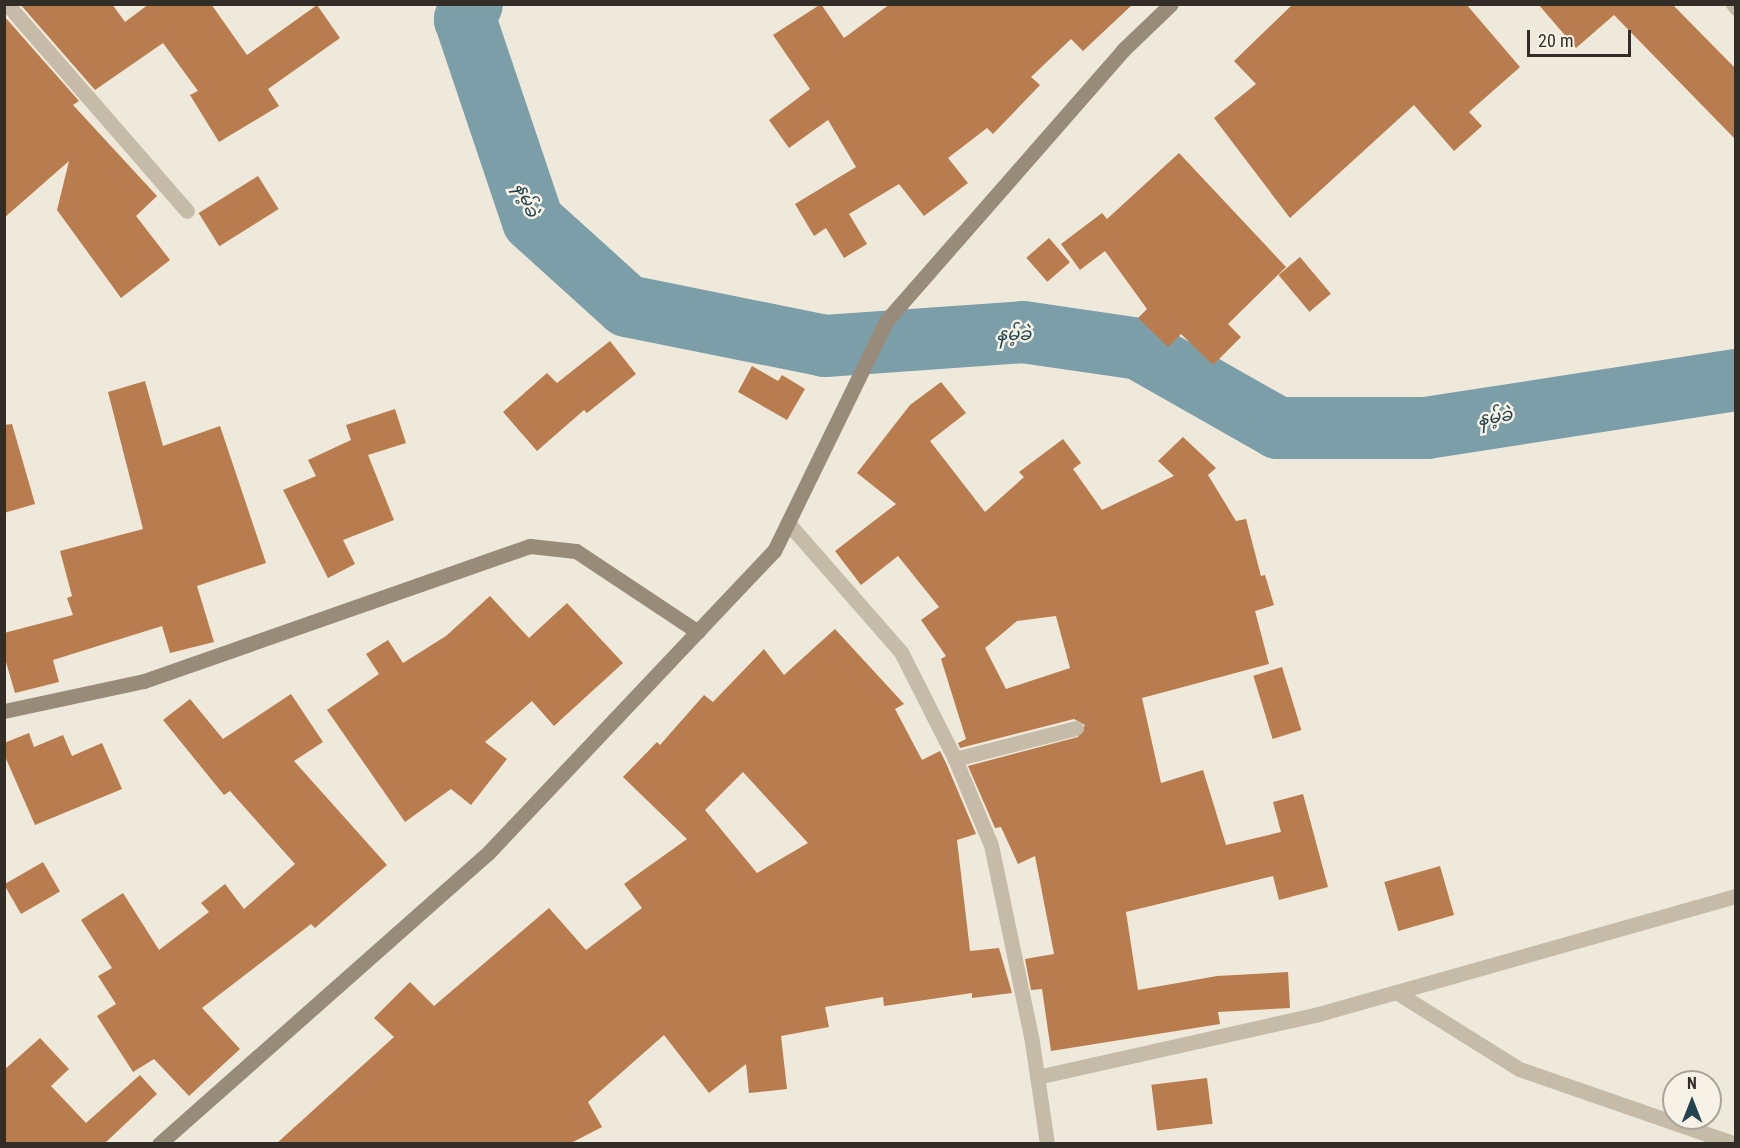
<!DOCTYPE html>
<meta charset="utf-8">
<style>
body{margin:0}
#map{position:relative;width:1740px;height:1148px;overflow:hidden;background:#eee9da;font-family:"Roboto Condensed","Noto Sans Myanmar",sans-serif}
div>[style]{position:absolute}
.river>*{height:62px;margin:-31px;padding:0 31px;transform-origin:31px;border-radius:31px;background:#7c9ea8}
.building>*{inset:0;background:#b97c4e;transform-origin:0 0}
.lane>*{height:15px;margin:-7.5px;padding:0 7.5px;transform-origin:7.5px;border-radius:7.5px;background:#c5bba8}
.street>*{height:15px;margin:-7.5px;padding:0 7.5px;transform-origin:7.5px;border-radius:7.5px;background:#c5bba8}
.secondary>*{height:15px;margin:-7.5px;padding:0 7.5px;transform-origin:7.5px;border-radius:7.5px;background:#988b79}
span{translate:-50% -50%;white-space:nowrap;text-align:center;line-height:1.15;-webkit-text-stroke:5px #f7f2e6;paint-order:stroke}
.water-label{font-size:18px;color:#21444f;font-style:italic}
.frame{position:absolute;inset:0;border:6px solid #332d27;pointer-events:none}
.north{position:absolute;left:1662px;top:1070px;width:60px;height:60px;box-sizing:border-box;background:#f7f2e6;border:2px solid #a9a39a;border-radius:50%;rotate:0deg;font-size:16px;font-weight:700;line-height:24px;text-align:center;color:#332d27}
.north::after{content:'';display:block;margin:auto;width:21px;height:27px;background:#21444f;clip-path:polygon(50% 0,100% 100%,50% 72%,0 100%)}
.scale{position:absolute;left:1527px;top:30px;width:104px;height:27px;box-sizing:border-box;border:3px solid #332d27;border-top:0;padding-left:8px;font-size:18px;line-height:21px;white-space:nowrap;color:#332d27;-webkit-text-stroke:4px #f7f2e6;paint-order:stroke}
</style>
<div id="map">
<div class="river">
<div style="left:472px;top:4px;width:17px;rotate:115deg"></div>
<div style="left:465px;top:19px;width:213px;rotate:71.4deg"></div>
<div style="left:533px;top:221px;width:127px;rotate:42.1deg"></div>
<div style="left:627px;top:306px;width:202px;rotate:11.4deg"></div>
<div style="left:825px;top:346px;width:198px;rotate:-4deg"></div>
<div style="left:1023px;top:332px;width:117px;rotate:8.3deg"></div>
<div style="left:1139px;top:349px;width:160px;rotate:29.6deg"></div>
<div style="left:1278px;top:428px;width:148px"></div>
<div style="left:1426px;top:428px;width:314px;rotate:-8.8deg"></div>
</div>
<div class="building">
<div style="clip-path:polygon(20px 4px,112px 4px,125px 22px,149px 4px,211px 4px,247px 55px,317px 5px,340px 38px,268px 89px,279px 106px,219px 142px,190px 95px,198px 91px,163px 43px,95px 90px)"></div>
<div style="clip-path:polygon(821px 4px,844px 38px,890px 4px,1133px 4px,1083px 51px,1071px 39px,1031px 77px,1040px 85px,993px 134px,987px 128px,948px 158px,968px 183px,924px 216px,899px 184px,849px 214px,867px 244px,844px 258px,826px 228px,814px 236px,795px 204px,856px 167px,828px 120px,789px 148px,769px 120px,810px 89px,773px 35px)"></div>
<div style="clip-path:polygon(1293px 4px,1466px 4px,1520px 67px,1469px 112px,1482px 126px,1454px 151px,1414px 105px,1290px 218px,1214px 118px,1256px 84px,1234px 61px)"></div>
<div style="clip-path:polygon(1538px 4px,1672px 4px,1736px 69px,1736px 140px,1614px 15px,1576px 48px)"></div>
<div style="clip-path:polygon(4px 16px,79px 101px,73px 105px,157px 196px,136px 216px,170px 260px,121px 298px,57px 210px,69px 161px,4px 218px)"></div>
<div style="clip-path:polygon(1179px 153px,1286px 267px,1228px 324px,1241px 337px,1213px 365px,1181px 334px,1168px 347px,1138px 318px,1147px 309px,1105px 251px,1080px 270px,1061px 244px,1102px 213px,1107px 219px)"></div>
<div style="left:258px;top:176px;width:39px;height:70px;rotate:58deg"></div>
<div style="left:1049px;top:238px;width:32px;height:30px;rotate:49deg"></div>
<div style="left:1300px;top:257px;width:48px;height:28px;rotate:50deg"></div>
<div style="clip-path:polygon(610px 341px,636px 374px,587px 413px,584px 410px,537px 451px,503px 412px,547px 373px,557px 383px)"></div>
<div style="clip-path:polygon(752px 366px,778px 381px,782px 375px,805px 389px,787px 420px,738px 392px)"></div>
<div style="clip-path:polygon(145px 381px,163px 446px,220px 426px,266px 563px,197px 586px,214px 642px,170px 653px,162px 626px,53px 660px,59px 682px,15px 693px,4px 655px,4px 633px,73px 615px,67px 598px,72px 596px,60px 551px,143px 529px,108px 392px)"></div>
<div style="clip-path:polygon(evenodd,941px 382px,966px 413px,930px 441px,985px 512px,1024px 477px,1019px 472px,1063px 439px,1081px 463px,1073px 469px,1102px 510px,1174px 476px,1158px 461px,1183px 437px,1216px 468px,1208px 475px,1236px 521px,1246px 519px,1261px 576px,1265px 575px,1274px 605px,1255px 611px,1269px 664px,1142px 698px,1161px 783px,1203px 770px,1226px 845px,1281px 832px,1273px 802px,1303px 794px,1328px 887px,1279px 900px,1273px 876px,1126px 912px,1138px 990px,1217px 976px,1288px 972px,1290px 1008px,1218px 1012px,1220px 1024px,1051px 1051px,1042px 989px,1031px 990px,1025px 959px,1054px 954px,1035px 856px,1018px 864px,1001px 827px,995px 828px,968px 766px,1078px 737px,1085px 725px,1074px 719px,960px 748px,958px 743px,966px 739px,941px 659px,946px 656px,921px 620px,939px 607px,898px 556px,861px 585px,835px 551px,896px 504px,857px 473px,910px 405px,941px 382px,1056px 616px,1070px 668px,1006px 689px,985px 648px,1017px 621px,1056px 616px)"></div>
<div style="clip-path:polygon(395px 409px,406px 443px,368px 455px,394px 520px,343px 540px,355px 564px,328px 578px,283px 490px,316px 476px,308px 460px,351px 440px,346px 425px)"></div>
<div style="clip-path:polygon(12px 424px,35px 504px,4px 513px,4px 425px)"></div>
<div style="clip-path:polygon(490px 596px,529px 638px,567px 603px,623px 663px,554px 726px,532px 701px,485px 742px,507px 759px,471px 805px,451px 789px,405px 822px,327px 710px,379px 674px,366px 654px,388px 640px,403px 663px,446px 636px)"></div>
<div style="clip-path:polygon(evenodd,835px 629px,904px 704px,895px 709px,922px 760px,940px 751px,946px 763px,976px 834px,957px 840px,970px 951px,999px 948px,1012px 993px,972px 998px,972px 993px,884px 1006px,883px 997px,825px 1007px,829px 1027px,781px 1036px,787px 1089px,749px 1093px,746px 1064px,709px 1093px,664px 1035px,588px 1102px,602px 1127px,571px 1143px,277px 1143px,394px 1037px,374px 1018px,410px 982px,434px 1006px,549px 908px,586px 950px,642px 908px,624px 884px,687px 839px,623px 777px,657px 742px,660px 745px,704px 695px,713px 702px,764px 649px,784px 675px,835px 629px,743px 772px,808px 843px,757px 873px,705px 810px,743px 772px)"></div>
<div style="left:1282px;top:667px;width:66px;height:30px;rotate:73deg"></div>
<div style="clip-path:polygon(291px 694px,323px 742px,294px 761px,387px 865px,315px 928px,311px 924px,202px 1008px,240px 1049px,189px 1096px,154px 1059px,133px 1072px,97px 1016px,116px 1004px,98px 976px,112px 968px,81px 920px,123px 893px,159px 950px,209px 912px,201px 903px,225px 884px,244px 909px,295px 864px,230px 791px,224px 795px,163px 720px,190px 699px,223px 739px)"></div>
<div style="clip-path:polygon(29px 733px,34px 747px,63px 735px,72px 756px,102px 743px,122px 789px,35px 825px,4px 754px,4px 743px)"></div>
<div style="left:43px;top:862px;width:34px;height:45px;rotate:60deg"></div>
<div style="left:1440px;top:866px;width:51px;height:58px;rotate:74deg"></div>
<div style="clip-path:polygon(40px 1038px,69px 1069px,51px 1086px,86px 1123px,140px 1075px,157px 1094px,105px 1143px,4px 1143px,4px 1070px)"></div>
<div style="left:1207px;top:1078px;width:46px;height:56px;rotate:83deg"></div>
</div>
<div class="lane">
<div style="left:955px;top:759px;width:125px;rotate:-14.4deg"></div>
</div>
<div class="street">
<div style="left:7px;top:4px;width:274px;rotate:49deg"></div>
<div style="left:1733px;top:4px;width:5px;rotate:53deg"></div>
<div style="left:788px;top:523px;width:171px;rotate:48.8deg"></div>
<div style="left:901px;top:652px;width:120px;rotate:63.2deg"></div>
<div style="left:955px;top:759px;width:93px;rotate:67.3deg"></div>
<div style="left:991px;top:845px;width:201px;rotate:78.2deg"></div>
<div style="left:1032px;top:1042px;width:103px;rotate:81.6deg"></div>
<div style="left:1396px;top:992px;width:145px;rotate:32deg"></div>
<div style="left:1519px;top:1069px;width:229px;rotate:19.1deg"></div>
<div style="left:1037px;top:1077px;width:285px;rotate:-12.6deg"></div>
<div style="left:1315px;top:1015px;width:437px;rotate:-15.8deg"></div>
</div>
<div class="secondary">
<div style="left:4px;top:711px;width:143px;rotate:-12.1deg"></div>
<div style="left:144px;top:681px;width:409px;rotate:-19.3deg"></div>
<div style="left:530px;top:546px;width:46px;rotate:6.2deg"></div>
<div style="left:576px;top:551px;width:146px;rotate:33.6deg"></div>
<div style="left:159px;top:1144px;width:439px;rotate:-41.5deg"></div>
<div style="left:488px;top:853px;width:416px;rotate:-46.6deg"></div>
<div style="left:774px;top:551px;width:256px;rotate:-64deg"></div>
<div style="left:886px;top:321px;width:360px;rotate:-48.8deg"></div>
<div style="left:1123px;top:50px;width:66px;rotate:-43.8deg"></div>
</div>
<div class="water-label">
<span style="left:527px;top:200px;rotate:69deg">နမ့်ခဲ</span>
<span style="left:1014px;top:334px">နမ့်ခဲ</span>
<span style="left:1495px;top:417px;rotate:-9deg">နမ့်ခဲ</span>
</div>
<div class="frame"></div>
<div class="north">N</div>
<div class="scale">20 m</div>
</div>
